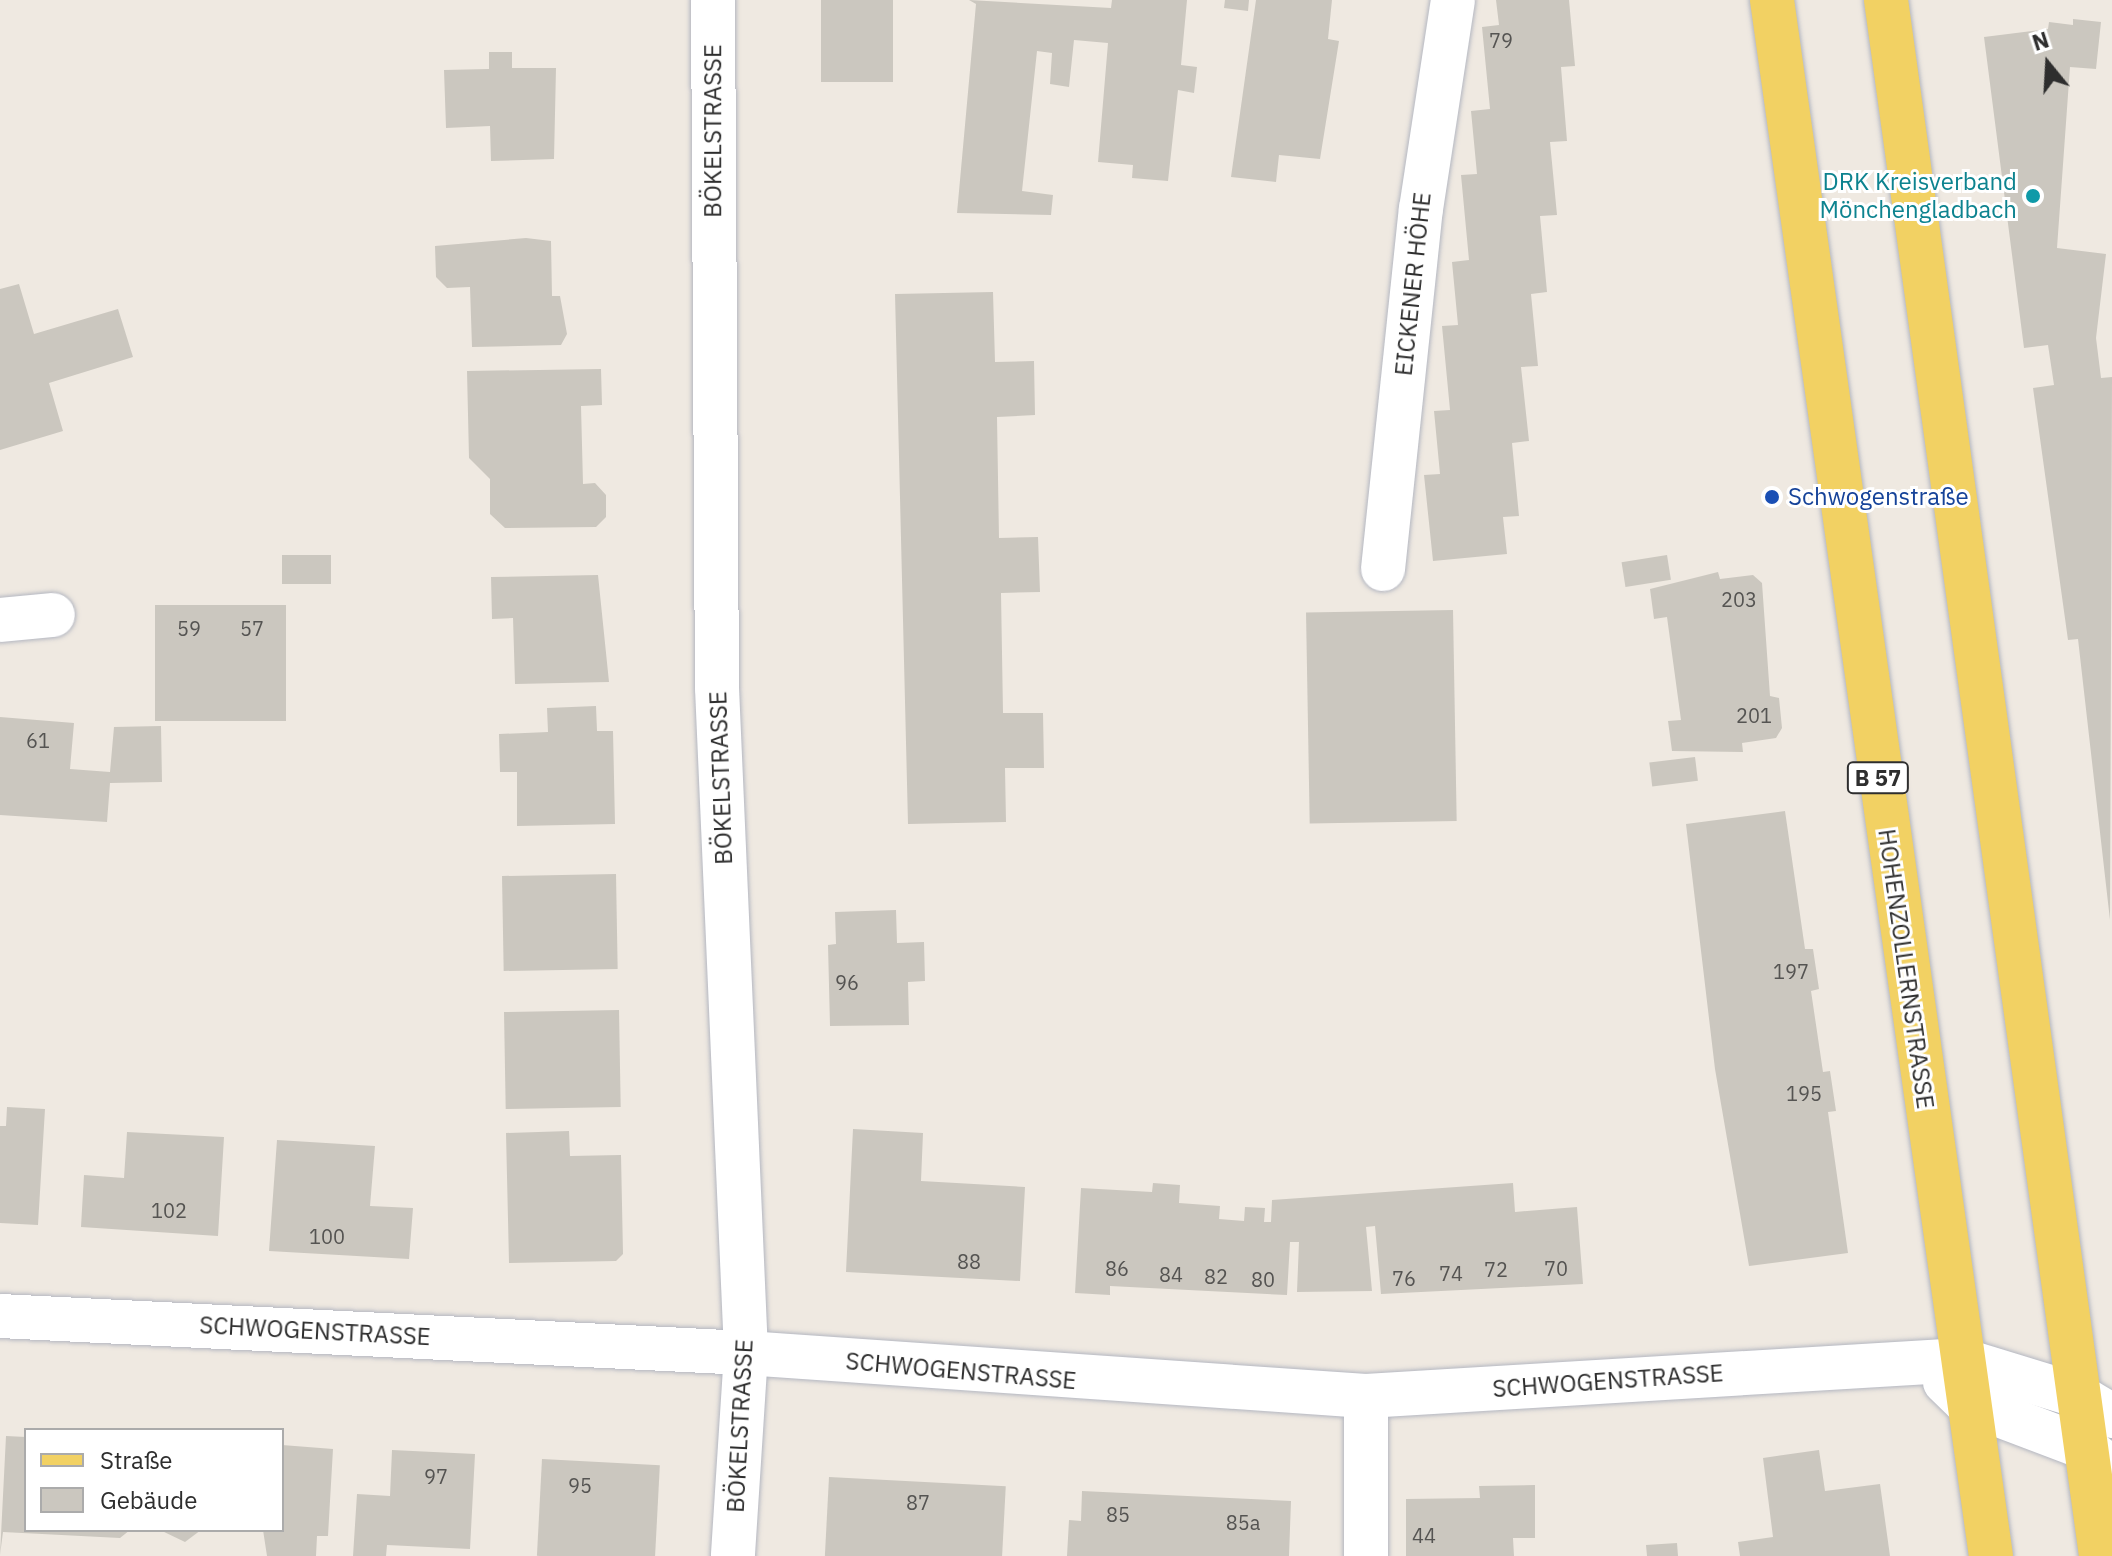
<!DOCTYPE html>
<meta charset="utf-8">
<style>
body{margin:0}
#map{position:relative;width:2112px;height:1556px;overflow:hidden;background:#efe9e1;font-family:"IBM Plex Sans",sans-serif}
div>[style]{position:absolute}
.building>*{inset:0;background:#cbc7bf;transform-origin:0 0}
.roads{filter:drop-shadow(0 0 2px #b4b7c1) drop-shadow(0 0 2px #b4b7c1)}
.minor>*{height:44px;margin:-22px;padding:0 22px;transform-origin:22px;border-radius:22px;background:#fff}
.primary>*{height:44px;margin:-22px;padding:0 22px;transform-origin:22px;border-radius:22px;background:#f2d163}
.dots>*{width:22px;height:22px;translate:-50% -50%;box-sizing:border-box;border:4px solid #fff;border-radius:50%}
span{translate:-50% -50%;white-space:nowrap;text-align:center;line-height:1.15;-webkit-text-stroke:6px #fff;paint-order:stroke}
.number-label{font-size:20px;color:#555452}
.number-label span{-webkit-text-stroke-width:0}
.shield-label span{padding:2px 6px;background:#fff;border:2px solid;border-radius:6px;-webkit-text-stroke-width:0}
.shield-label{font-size:22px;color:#2e2e2e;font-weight:700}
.street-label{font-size:24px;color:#2e2e2e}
.culture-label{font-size:24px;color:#0d838f}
.right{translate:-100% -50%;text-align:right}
.transit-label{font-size:24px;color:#164399}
.left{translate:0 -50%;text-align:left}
.legend{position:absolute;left:24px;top:1428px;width:260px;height:104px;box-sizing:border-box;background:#fff;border:2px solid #ababab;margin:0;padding:10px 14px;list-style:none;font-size:24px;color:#2e2e2e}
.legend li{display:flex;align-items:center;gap:16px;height:40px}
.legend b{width:40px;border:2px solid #ababab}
.north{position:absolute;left:2008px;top:24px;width:80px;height:80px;-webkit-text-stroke:6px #fff;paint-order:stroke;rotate:342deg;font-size:22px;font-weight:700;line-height:32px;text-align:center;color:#2e2e2e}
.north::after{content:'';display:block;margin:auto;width:28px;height:36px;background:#2e2e2e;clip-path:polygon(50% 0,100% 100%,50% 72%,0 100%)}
</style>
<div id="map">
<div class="building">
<div style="left:821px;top:0;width:72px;height:82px"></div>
<div style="clip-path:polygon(969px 0,1111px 8px,1112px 0,1187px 0,1181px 65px,1197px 67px,1194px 93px,1178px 90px,1168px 181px,1132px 178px,1133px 165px,1098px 162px,1108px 43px,1074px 40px,1069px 87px,1050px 84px,1052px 53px,1037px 51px,1022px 191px,1053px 195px,1051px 215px,957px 213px,976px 4px)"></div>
<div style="clip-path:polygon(1225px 0,1249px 0,1248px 11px,1224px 8px)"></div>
<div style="clip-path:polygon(1256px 0,1332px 0,1328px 39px,1339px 41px,1320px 159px,1279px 155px,1276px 182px,1231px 177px)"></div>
<div style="clip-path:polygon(1496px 0,1569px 0,1575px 66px,1561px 67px,1567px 141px,1550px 142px,1557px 215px,1540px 216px,1547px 292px,1531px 294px,1538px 366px,1521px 367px,1529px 441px,1512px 443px,1519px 516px,1503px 517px,1507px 554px,1433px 561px,1424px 475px,1440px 474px,1434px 411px,1450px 410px,1442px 326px,1458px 325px,1452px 262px,1469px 260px,1461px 175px,1477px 174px,1471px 111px,1490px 109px,1482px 27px,1499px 25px)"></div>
<div style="clip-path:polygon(2073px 19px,2101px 22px,2096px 69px,2070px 67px,2057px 248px,2106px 254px,2096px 338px,2101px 378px,2112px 377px,2110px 920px,2078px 639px,2068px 640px,2033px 388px,2054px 385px,2048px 345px,2024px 348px,1984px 37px,2048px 29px,2049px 22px,2073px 25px)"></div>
<div style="clip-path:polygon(489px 52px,512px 52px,512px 68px,556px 68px,554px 159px,491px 161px,490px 126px,446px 128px,444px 70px,489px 69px)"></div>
<div style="clip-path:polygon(526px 238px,551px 241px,552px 296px,560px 296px,567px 334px,561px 345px,472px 347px,470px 287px,447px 288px,436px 277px,435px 246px)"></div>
<div style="clip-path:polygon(19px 284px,34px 334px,118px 309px,133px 357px,49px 383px,63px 431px,0 450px,0 289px)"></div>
<div style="clip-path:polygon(993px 292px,995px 362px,1034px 361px,1035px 415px,997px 417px,999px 538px,1038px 537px,1040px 592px,1001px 593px,1003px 713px,1043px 713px,1044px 768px,1005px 768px,1006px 822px,908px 824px,895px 294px)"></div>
<div style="clip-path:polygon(601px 369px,602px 405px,581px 406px,583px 484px,595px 483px,606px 495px,606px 517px,596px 527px,505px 528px,490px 514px,490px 479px,469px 458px,467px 371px)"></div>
<div style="left:282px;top:555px;width:49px;height:29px"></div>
<div style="left:1667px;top:555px;width:25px;height:46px;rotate:81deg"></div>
<div style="clip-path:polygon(1718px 572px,1720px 579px,1753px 575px,1762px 583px,1770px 696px,1779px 698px,1782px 728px,1776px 738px,1742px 743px,1743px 752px,1672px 751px,1668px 721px,1681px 720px,1667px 617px,1654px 619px,1650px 589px)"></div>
<div style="clip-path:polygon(598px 575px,609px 682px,515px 684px,513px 618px,492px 619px,491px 577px)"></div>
<div style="left:155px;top:605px;width:131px;height:116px"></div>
<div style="left:1453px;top:610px;width:211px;height:147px;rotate:89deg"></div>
<div style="clip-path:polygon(596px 706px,597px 731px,613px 731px,615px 824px,517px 826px,517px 772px,500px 772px,499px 734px,548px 732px,547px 708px)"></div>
<div style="clip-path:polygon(0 717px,74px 723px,70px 769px,110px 772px,114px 727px,161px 726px,162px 782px,110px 783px,107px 822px,0 815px)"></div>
<div style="left:1695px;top:757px;width:24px;height:46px;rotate:83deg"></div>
<div style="clip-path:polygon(1785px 811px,1805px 949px,1813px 949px,1819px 989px,1811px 991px,1823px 1072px,1830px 1071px,1836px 1111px,1828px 1112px,1848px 1253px,1749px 1266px,1715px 1069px,1686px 824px)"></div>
<div style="left:616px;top:874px;width:95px;height:114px;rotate:89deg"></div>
<div style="clip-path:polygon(896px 910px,897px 943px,924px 942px,925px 981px,908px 982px,909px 1025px,830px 1026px,828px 945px,836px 944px,835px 912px)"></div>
<div style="left:619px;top:1010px;width:97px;height:115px;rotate:89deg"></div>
<div style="clip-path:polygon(7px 1107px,45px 1109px,38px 1225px,0 1223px,0 1126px,6px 1126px)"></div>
<div style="clip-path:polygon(853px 1129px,923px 1133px,921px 1181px,1025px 1187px,1020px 1281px,846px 1272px)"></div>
<div style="clip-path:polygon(569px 1131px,570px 1156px,621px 1155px,623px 1254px,616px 1261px,509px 1263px,506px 1133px)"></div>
<div style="clip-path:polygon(127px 1132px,224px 1137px,218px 1236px,81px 1227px,84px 1175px,124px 1178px)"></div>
<div style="clip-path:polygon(277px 1140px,375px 1146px,370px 1206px,413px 1208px,409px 1259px,269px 1251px)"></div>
<div style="clip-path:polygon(1153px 1183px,1180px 1185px,1179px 1203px,1220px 1206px,1219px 1219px,1244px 1221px,1245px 1207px,1265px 1208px,1264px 1222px,1271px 1222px,1272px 1200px,1513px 1183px,1515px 1212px,1577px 1207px,1583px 1284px,1381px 1294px,1375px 1226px,1366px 1227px,1372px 1291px,1297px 1292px,1299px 1242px,1290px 1242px,1287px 1295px,1110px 1286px,1110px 1295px,1075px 1293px,1081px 1188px,1152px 1192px)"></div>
<div style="clip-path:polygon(6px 1436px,26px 1437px,26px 1530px,130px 1530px,120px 1538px,3px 1532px,0 1555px)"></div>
<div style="clip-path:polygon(282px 1445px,333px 1449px,328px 1536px,317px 1536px,316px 1556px,267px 1556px,263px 1530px,282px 1530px)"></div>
<div style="clip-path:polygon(392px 1450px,475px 1454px,470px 1549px,387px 1545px,386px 1556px,353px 1556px,357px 1494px,390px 1496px)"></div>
<div style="clip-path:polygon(1819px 1450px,1825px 1491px,1880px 1484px,1890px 1556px,1740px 1556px,1738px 1542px,1773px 1537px,1763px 1458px)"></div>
<div style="left:542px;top:1459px;width:118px;height:97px;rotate:3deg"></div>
<div style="left:829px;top:1477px;width:177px;height:79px;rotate:3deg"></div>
<div style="clip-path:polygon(1535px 1485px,1535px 1538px,1513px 1538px,1514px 1556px,1406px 1556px,1406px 1499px,1480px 1498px,1479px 1486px)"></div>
<div style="clip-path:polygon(1082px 1491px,1291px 1501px,1289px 1556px,1067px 1556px,1069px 1520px,1081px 1521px)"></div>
<div style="clip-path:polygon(160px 1530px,201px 1530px,185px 1542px)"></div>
<div style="clip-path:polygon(1677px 1543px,1678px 1556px,1647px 1556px,1646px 1545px)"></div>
</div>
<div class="roads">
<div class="minor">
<div style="left:713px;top:0;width:688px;rotate:89.67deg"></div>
<div style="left:717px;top:688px;width:666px;rotate:87.5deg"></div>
<div style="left:746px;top:1353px;width:203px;rotate:93.7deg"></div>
<div style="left:1383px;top:569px;width:362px;rotate:-84deg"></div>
<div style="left:1421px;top:209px;width:211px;rotate:-81.3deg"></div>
<div style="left:0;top:620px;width:53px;rotate:-5.4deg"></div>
<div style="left:0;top:1316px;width:747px;rotate:2.84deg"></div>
<div style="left:746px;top:1353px;width:621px;rotate:3.97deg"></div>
<div style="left:1366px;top:1396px;width:597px;rotate:-3.46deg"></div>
<div style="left:1962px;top:1360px;width:122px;rotate:17.1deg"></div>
<div style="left:2079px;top:1396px;width:39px;rotate:31deg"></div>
<div style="left:1945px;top:1382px;width:30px;rotate:44deg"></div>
<div style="left:1967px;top:1403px;width:127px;rotate:20.7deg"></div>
<div style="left:2086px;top:1448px;width:33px;rotate:39deg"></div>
<div style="left:1366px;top:1556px;width:160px;rotate:-90deg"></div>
</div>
<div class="primary">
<div style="left:1772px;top:0;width:1571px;rotate:81.99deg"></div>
<div style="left:1886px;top:0;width:1571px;rotate:82.13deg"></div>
</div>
</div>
<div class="dots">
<div style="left:2033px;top:196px;background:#0f9aa8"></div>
<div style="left:1772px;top:497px;background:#1a4fb4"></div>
</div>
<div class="number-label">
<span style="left:1501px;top:40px">79</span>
<span style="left:1739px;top:599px">203</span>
<span style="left:189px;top:628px">59</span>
<span style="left:252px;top:628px">57</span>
<span style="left:1754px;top:715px">201</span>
<span style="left:38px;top:740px">61</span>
<span style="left:1791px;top:971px">197</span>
<span style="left:847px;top:982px">96</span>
<span style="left:1804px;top:1093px">195</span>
<span style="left:169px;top:1210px">102</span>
<span style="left:327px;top:1236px">100</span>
<span style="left:969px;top:1261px">88</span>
<span style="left:1117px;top:1268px">86</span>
<span style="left:1556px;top:1268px">70</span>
<span style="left:1496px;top:1269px">72</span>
<span style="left:1451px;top:1273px">74</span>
<span style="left:1171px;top:1274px">84</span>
<span style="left:1216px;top:1276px">82</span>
<span style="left:1404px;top:1278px">76</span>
<span style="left:1263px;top:1279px">80</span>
<span style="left:436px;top:1476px">97</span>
<span style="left:580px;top:1485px">95</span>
<span style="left:918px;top:1502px">87</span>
<span style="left:1118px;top:1514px">85</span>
<span style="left:1243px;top:1522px">85a</span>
<span style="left:1424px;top:1535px">44</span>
</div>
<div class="shield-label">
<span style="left:1878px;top:778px">B 57</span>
</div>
<div class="street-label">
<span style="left:713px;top:131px;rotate:-90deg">BÖKELSTRASSE</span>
<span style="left:1413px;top:284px;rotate:-84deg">EICKENER HÖHE</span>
<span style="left:721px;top:778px;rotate:-92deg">BÖKELSTRASSE</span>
<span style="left:1906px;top:969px;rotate:82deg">HOHENZOLLERNSTRASSE</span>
<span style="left:315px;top:1331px;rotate:3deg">SCHWOGENSTRASSE</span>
<span style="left:961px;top:1371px;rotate:5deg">SCHWOGENSTRASSE</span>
<span style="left:1608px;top:1381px;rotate:-4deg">SCHWOGENSTRASSE</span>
<span style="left:740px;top:1426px;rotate:-87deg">BÖKELSTRASSE</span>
</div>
<div class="culture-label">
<span class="right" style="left:2017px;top:196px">DRK Kreisverband<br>Mönchengladbach</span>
</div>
<div class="transit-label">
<span class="left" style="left:1788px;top:497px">Schwogenstraße</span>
</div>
<ul class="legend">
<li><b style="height:10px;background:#f2d163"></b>Straße</li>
<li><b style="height:22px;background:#cbc7bf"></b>Gebäude</li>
</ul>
<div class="north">N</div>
</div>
